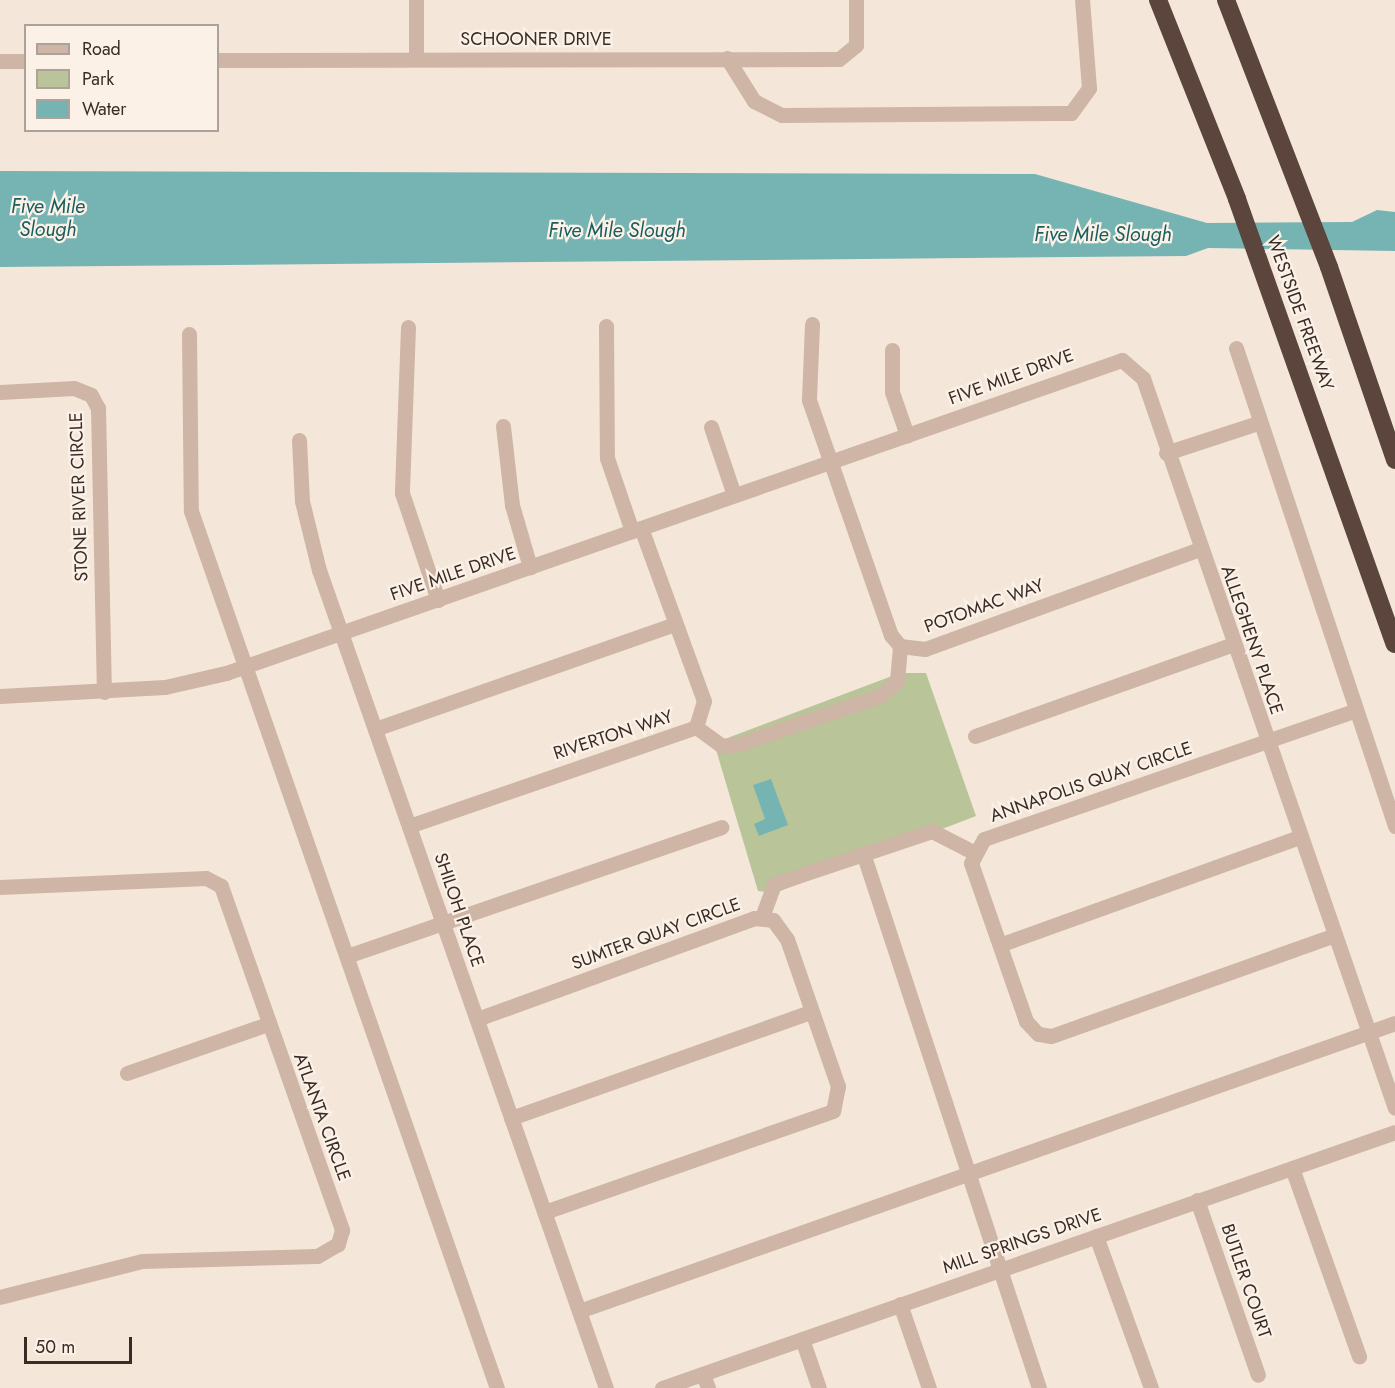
<!DOCTYPE html>
<style>
body{margin:0}
#map{position:relative;width:1395px;height:1388px;overflow:hidden;background:#f4e7da;font-family:Jost,sans-serif}
div>[style]{position:absolute}
.green>*{inset:0;background:#b9c599}
.water>*{inset:0;background:#76b4b3}
.minor>*{height:15px;margin:-7.5px;padding:0 7.5px;transform-origin:7.5px;border-radius:7.5px;background:#ceb5a5}
.highway>*{height:18px;margin:-9px;padding:0 9px;transform-origin:9px;border-radius:9px;background:#5b453d}
span{translate:-50% -50%;white-space:nowrap;text-align:center;line-height:1.15;-webkit-text-stroke:4.5px #fbf1e7;paint-order:stroke}
.street-label{font-size:18px;color:#392c27}
.water-label{font-size:20px;color:#185e5f;font-style:italic}
.legend{position:absolute;left:24px;top:24px;width:195px;height:108px;box-sizing:border-box;background:#fbf1e7;border:2px solid #ada29a;margin:0;padding:8px 10px;list-style:none;font-size:18px;color:#392c27}
.legend li{display:flex;align-items:center;gap:12px;height:30px}
.legend b{width:30px;border:2px solid #ada29a}
.scale{position:absolute;left:24px;top:1337px;width:108px;height:27px;box-sizing:border-box;border:3px solid #392c27;border-top:0;padding-left:8px;font-size:18px;line-height:21px;white-space:nowrap;color:#392c27;-webkit-text-stroke:4px #fbf1e7;paint-order:stroke}
</style>
<div id="map">
<div class="green">
<div style="clip-path:polygon(900px 673px,926px 673px,976px 816px,775px 893px,758px 891px,714px 743px)"></div>
</div>
<div class="water">
<div style="clip-path:polygon(0 171px,1035px 174px,1207px 223px,1352px 222px,1377px 210px,1395px 212px,1395px 251px,1208px 248px,1186px 256px,0 267px)"></div>
<div style="clip-path:polygon(771px 779px,788px 825px,759px 836px,754px 824px,765px 819px,753px 785px)"></div>
</div>
<div class="minor">
<div style="left:416px;top:0;width:59px;rotate:90deg"></div>
<div style="left:727px;top:58px;width:51px;rotate:57.9deg"></div>
<div style="left:754px;top:101px;width:31px;rotate:27deg"></div>
<div style="left:782px;top:115px;width:289px;rotate:-0.4deg"></div>
<div style="left:1071px;top:113px;width:31px;rotate:-54deg"></div>
<div style="left:1089px;top:88px;width:88px;rotate:-94.5deg"></div>
<div style="left:218px;top:60px;width:621px;rotate:-0.09deg"></div>
<div style="left:839px;top:59px;width:22px;rotate:-39deg"></div>
<div style="left:856px;top:45px;width:45px;rotate:-90deg"></div>
<div style="left:0;top:61px;width:26px"></div>
<div style="left:812px;top:324px;width:76px;rotate:92.3deg"></div>
<div style="left:809px;top:400px;width:249px;rotate:70.8deg"></div>
<div style="left:891px;top:635px;width:14px;rotate:51deg"></div>
<div style="left:900px;top:646px;width:25px;rotate:7deg"></div>
<div style="left:925px;top:649px;width:293px;rotate:-20deg"></div>
<div style="left:606px;top:326px;width:132px;rotate:89.6deg"></div>
<div style="left:607px;top:458px;width:77px;rotate:71.1deg"></div>
<div style="left:408px;top:327px;width:166px;rotate:92.1deg"></div>
<div style="left:402px;top:493px;width:113px;rotate:71.4deg"></div>
<div style="left:189px;top:334px;width:177px;rotate:89.4deg"></div>
<div style="left:191px;top:511px;width:929px;rotate:70.77deg"></div>
<div style="left:1236px;top:348px;width:504px;rotate:71.6deg"></div>
<div style="left:892px;top:350px;width:42px;rotate:90deg"></div>
<div style="left:892px;top:392px;width:46px;rotate:70.8deg"></div>
<div style="left:0;top:392px;width:74px;rotate:-3.1deg"></div>
<div style="left:74px;top:388px;width:18px;rotate:22deg"></div>
<div style="left:91px;top:395px;width:15px;rotate:62deg"></div>
<div style="left:98px;top:408px;width:284px;rotate:88.8deg"></div>
<div style="left:503px;top:426px;width:80px;rotate:83.5deg"></div>
<div style="left:512px;top:505px;width:65px;rotate:73.8deg"></div>
<div style="left:711px;top:427px;width:72px;rotate:71.3deg"></div>
<div style="left:299px;top:440px;width:61px;rotate:87.2deg"></div>
<div style="left:302px;top:501px;width:71px;rotate:76.2deg"></div>
<div style="left:319px;top:570px;width:867px;rotate:70.67deg"></div>
<div style="left:1166px;top:453px;width:97px;rotate:-18.1deg"></div>
<div style="left:0;top:696px;width:165px;rotate:-3.1deg"></div>
<div style="left:165px;top:687px;width:63px;rotate:-12.9deg"></div>
<div style="left:226px;top:673px;width:949px;rotate:-19.26deg"></div>
<div style="left:1122px;top:360px;width:28px;rotate:41deg"></div>
<div style="left:1143px;top:378px;width:772px;rotate:70.96deg"></div>
<div style="left:696px;top:727px;width:32px;rotate:36deg"></div>
<div style="left:722px;top:746px;width:17px;rotate:-7deg"></div>
<div style="left:739px;top:744px;width:149px;rotate:-18.8deg"></div>
<div style="left:880px;top:696px;width:23px;rotate:-41deg"></div>
<div style="left:897px;top:681px;width:35px;rotate:-85deg"></div>
<div style="left:375px;top:729px;width:317px;rotate:-19.3deg"></div>
<div style="left:975px;top:736px;width:274px;rotate:-19.6deg"></div>
<div style="left:409px;top:826px;width:304px;rotate:-19deg"></div>
<div style="left:696px;top:727px;width:27px;rotate:-73deg"></div>
<div style="left:704px;top:701px;width:184px;rotate:-110deg"></div>
<div style="left:863px;top:853px;width:563px;rotate:71.79deg"></div>
<div style="left:0;top:887px;width:206px;rotate:-2.5deg"></div>
<div style="left:206px;top:878px;width:17px;rotate:28deg"></div>
<div style="left:221px;top:886px;width:365px;rotate:70.6deg"></div>
<div style="left:342px;top:1230px;width:15px;rotate:106deg"></div>
<div style="left:338px;top:1244px;width:24px;rotate:150deg"></div>
<div style="left:317px;top:1256px;width:175px;rotate:178.4deg"></div>
<div style="left:142px;top:1261px;width:146px;rotate:165.8deg"></div>
<div style="left:762px;top:917px;width:35px;rotate:-70deg"></div>
<div style="left:774px;top:884px;width:167px;rotate:-18.5deg"></div>
<div style="left:932px;top:831px;width:46px;rotate:27.1deg"></div>
<div style="left:1335px;top:935px;width:301px;rotate:160.4deg"></div>
<div style="left:1051px;top:1036px;width:13px;rotate:-171deg"></div>
<div style="left:1038px;top:1034px;width:18px;rotate:-133deg"></div>
<div style="left:1026px;top:1021px;width:167px;rotate:-109.2deg"></div>
<div style="left:971px;top:863px;width:27px;rotate:-62deg"></div>
<div style="left:984px;top:839px;width:392px;rotate:-19.1deg"></div>
<div style="left:1002px;top:944px;width:317px;rotate:-19.8deg"></div>
<div style="left:347px;top:956px;width:396px;rotate:-19deg"></div>
<div style="left:477px;top:1019px;width:295px;rotate:-20deg"></div>
<div style="left:754px;top:918px;width:19px;rotate:6deg"></div>
<div style="left:773px;top:920px;width:24px;rotate:54deg"></div>
<div style="left:787px;top:939px;width:156px;rotate:70.9deg"></div>
<div style="left:838px;top:1086px;width:25px;rotate:101deg"></div>
<div style="left:833px;top:1111px;width:306px;rotate:160.7deg"></div>
<div style="left:127px;top:1073px;width:149px;rotate:-19.2deg"></div>
<div style="left:511px;top:1118px;width:317px;rotate:-19.5deg"></div>
<div style="left:1292px;top:1168px;width:200px;rotate:70.4deg"></div>
<div style="left:1197px;top:1200px;width:185px;rotate:70.8deg"></div>
<div style="left:1096px;top:1236px;width:162px;rotate:70.1deg"></div>
<div style="left:900px;top:1304px;width:89px;rotate:71deg"></div>
<div style="left:579px;top:1311px;width:865px;rotate:-19.44deg"></div>
<div style="left:802px;top:1339px;width:52px;rotate:70.9deg"></div>
<div style="left:703px;top:1374px;width:15px;rotate:70deg"></div>
<div style="left:662px;top:1388px;width:776px;rotate:-19.25deg"></div>
</div>
<div class="highway">
<div style="left:1158px;top:0;width:214px;rotate:68.3deg"></div>
<div style="left:1237px;top:199px;width:472px;rotate:70.5deg"></div>
<div style="left:1226px;top:0;width:286px;rotate:68.9deg"></div>
<div style="left:1329px;top:267px;width:204px;rotate:71.1deg"></div>
</div>
<div class="street-label">
<span style="left:536px;top:39px">SCHOONER DRIVE</span>
<span style="left:1300px;top:313px;rotate:70deg">WESTSIDE FREEWAY</span>
<span style="left:1011px;top:377px;rotate:-20deg">FIVE MILE DRIVE</span>
<span style="left:79px;top:497px;rotate:-92deg">STONE RIVER CIRCLE</span>
<span style="left:453px;top:574px;rotate:-19deg">FIVE MILE DRIVE</span>
<span style="left:984px;top:606px;rotate:-20deg">POTOMAC WAY</span>
<span style="left:1252px;top:640px;rotate:71deg">ALLEGHENY PLACE</span>
<span style="left:613px;top:735px;rotate:-18deg">RIVERTON WAY</span>
<span style="left:1091px;top:782px;rotate:-19deg">ANNAPOLIS QUAY CIRCLE</span>
<span style="left:459px;top:910px;rotate:71deg">SHILOH PLACE</span>
<span style="left:656px;top:934px;rotate:-20deg">SUMTER QUAY CIRCLE</span>
<span style="left:322px;top:1117px;rotate:70deg">ATLANTA CIRCLE</span>
<span style="left:1022px;top:1241px;rotate:-19deg">MILL SPRINGS DRIVE</span>
<span style="left:1246px;top:1281px;rotate:71deg">BUTLER COURT</span>
</div>
<div class="water-label">
<span style="left:48px;top:218px">Five Mile<br>Slough</span>
<span style="left:617px;top:230px">Five Mile Slough</span>
<span style="left:1103px;top:234px">Five Mile Slough</span>
</div>
<ul class="legend">
<li><b style="height:8px;background:#ceb5a5"></b>Road</li>
<li><b style="height:16px;background:#b9c599"></b>Park</li>
<li><b style="height:16px;background:#76b4b3"></b>Water</li>
</ul>
<div class="scale">50 m</div>
</div>
